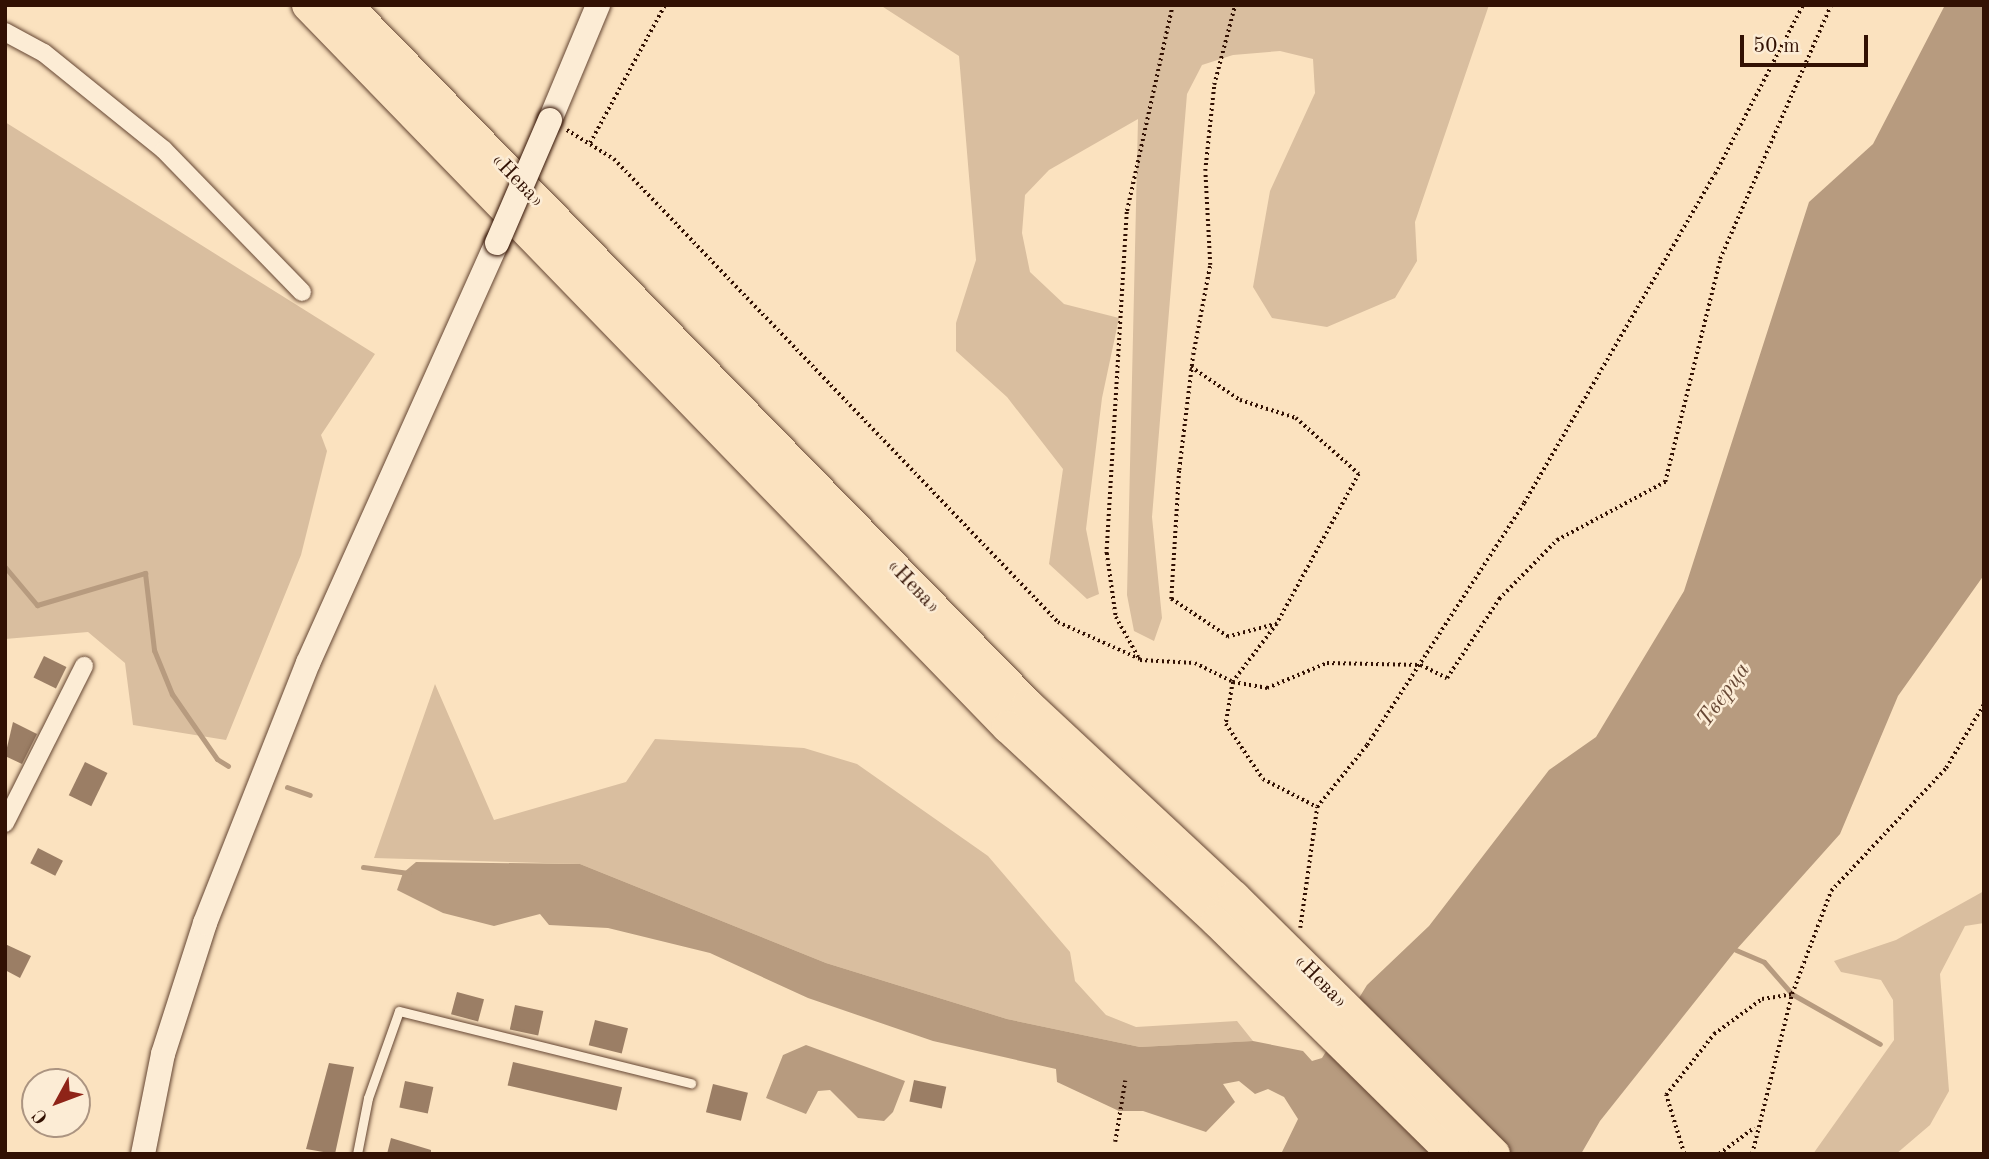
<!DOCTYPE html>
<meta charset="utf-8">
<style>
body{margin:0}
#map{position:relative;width:1989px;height:1159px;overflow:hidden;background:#fbe2bf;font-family:"Old Standard TT",serif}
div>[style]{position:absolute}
.green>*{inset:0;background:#d9be9f}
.water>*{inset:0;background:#b79b7f}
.stream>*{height:5px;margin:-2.5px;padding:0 2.5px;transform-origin:2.5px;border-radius:2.5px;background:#b79b7f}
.building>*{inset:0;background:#9b7e65;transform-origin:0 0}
.path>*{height:3.5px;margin-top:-1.75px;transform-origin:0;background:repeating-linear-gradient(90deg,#321103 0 2px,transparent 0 5.5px)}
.roads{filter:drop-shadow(0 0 2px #644532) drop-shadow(0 0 2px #644532)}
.lane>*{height:9px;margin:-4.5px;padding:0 4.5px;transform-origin:4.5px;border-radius:4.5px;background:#fcecd5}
.street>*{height:18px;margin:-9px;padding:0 9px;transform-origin:9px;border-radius:9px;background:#fcecd5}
.secondary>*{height:24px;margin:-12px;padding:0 12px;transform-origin:12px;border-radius:12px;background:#fcecd5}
.highway>*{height:32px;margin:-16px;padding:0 16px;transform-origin:16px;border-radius:16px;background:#fbe2bf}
.bridges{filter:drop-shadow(0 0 2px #321103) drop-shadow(0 0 2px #321103)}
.secondary-bridge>*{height:24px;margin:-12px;padding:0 12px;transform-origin:12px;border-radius:12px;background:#fcecd5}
span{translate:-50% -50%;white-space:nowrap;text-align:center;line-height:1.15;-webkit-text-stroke:5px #fcecd5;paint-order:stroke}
.street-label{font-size:21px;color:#321103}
.water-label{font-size:23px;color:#674835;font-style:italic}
.frame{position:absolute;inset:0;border:7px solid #321103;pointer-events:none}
.north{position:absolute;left:21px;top:1068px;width:70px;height:70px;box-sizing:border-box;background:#fcecd5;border:2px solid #ab9481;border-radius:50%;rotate:229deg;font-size:19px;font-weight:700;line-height:28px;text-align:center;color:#321103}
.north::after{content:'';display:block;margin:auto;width:24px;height:32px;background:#8f2418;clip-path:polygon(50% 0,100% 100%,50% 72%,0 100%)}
.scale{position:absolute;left:1740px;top:35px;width:128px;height:32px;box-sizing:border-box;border:4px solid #321103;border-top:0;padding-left:9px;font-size:21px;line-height:24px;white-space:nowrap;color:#321103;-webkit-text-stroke:5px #fcecd5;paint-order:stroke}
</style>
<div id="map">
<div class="green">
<div style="clip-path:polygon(880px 5px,1489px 5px,1415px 222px,1417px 261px,1395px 298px,1327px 327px,1272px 318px,1253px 287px,1270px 191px,1315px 93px,1313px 59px,1280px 51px,1233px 55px,1202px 65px,1187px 94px,1152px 517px,1162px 618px,1154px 641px,1134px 631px,1127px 595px,1138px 119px,1049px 170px,1025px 195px,1022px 233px,1030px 272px,1064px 304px,1119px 318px,1102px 398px,1086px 529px,1099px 594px,1087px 599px,1049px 564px,1063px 469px,1007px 397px,956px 351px,956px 323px,976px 260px,959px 56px)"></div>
<div style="clip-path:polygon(5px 122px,375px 354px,321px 435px,327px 451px,301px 555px,226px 740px,133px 725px,125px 663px,88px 632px,5px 639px)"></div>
<div style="clip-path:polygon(435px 684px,494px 820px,626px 782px,655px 739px,804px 748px,857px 764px,988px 856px,1070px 952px,1075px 981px,1106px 1015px,1136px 1027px,1237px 1021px,1253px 1041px,1140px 1047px,1007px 1019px,826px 963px,580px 864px,374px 858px)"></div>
<div style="clip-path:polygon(1984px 891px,1984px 923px,1965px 926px,1940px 974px,1949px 1091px,1930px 1125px,1896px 1154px,1813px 1154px,1894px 1040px,1893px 1000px,1881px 980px,1841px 972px,1834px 961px,1896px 940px)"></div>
</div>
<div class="water">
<div style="clip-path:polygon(1945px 5px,1984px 5px,1984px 575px,1898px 696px,1840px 834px,1736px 950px,1600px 1121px,1581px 1154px,1281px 1154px,1298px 1119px,1284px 1097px,1268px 1089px,1255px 1094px,1239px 1081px,1223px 1084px,1235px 1102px,1206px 1132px,1143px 1111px,1119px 1111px,1057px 1082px,1056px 1069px,933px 1041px,808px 998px,710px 953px,608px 928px,549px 925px,540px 914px,494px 926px,443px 913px,397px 890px,403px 873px,416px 862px,580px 864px,826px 963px,1007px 1019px,1140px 1047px,1253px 1041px,1303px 1051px,1312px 1061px,1322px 1058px,1367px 985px,1429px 926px,1549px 770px,1596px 737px,1684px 591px,1809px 202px,1873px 144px)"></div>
<div style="clip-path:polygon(806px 1045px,905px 1081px,893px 1112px,884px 1121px,858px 1118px,830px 1090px,818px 1091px,806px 1114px,766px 1098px,783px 1055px)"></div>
</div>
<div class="stream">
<div style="left:5px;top:567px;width:50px;rotate:49.9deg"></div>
<div style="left:37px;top:605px;width:113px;rotate:-16.5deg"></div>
<div style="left:145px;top:573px;width:78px;rotate:83.3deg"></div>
<div style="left:154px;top:650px;width:48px;rotate:67.8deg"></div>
<div style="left:172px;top:694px;width:79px;rotate:55.3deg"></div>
<div style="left:217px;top:759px;width:13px;rotate:32deg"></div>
<div style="left:287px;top:787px;width:24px;rotate:19deg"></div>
<div style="left:363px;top:867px;width:46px;rotate:7.4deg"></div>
<div style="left:1736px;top:950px;width:30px;rotate:23deg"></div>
<div style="left:1764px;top:962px;width:43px;rotate:48.8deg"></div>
<div style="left:1792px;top:994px;width:101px;rotate:29.6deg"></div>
</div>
<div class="building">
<div style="left:44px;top:656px;width:25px;height:24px;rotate:26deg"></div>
<div style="clip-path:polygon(13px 722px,37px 734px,22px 764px,5px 756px)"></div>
<div style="left:85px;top:762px;width:25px;height:37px;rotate:26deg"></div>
<div style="left:38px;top:848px;width:28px;height:17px;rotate:27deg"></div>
<div style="clip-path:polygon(5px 944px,31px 956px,20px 978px,5px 970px)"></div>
<div style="left:457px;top:992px;width:28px;height:23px;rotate:15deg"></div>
<div style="left:515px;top:1005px;width:29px;height:25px;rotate:12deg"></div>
<div style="left:595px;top:1020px;width:34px;height:26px;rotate:14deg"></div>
<div style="left:513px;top:1062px;width:112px;height:24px;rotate:13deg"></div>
<div style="clip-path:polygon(329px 1063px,354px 1067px,335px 1154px,306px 1149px)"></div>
<div style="left:914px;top:1080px;width:33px;height:22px;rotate:12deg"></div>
<div style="left:405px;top:1081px;width:29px;height:27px;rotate:12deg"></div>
<div style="left:713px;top:1084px;width:36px;height:29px;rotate:14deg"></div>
<div style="clip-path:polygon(391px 1138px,431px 1150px,431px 1154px,387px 1154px)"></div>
</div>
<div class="path">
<div style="left:1173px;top:5px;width:212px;rotate:102.5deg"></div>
<div style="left:1127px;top:212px;width:342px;rotate:93.4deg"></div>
<div style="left:1107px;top:553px;width:65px;rotate:82deg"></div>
<div style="left:1116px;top:617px;width:49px;rotate:60.8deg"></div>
<div style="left:1140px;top:660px;width:55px;rotate:3.1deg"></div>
<div style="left:1195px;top:663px;width:42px;rotate:26.6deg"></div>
<div style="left:1233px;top:682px;width:35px;rotate:10deg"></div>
<div style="left:1267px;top:688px;width:65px;rotate:-22.6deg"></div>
<div style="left:1327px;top:663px;width:94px;rotate:1.2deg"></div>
<div style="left:1421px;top:665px;width:29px;rotate:27deg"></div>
<div style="left:1447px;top:678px;width:95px;rotate:-56.6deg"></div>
<div style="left:1499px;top:599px;width:83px;rotate:-45.5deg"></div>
<div style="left:1557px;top:540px;width:123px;rotate:-28.2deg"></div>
<div style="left:1665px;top:482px;width:230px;rotate:-76.1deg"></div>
<div style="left:1720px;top:259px;width:277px;rotate:-66.4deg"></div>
<div style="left:567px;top:130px;width:55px;rotate:31.7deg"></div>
<div style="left:614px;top:159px;width:641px;rotate:46.2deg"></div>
<div style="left:1058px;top:622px;width:90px;rotate:24.3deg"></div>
<div style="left:590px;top:143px;width:157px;rotate:-61.5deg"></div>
<div style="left:1191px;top:367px;width:59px;rotate:34deg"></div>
<div style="left:1240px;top:400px;width:59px;rotate:17.8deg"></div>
<div style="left:1296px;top:418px;width:84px;rotate:41.6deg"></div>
<div style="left:1359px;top:474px;width:171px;rotate:118.7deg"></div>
<div style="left:1277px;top:624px;width:51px;rotate:165.1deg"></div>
<div style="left:1228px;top:637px;width:69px;rotate:-146.3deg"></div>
<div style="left:1171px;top:599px;width:129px;rotate:-86.5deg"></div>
<div style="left:1179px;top:470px;width:116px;rotate:-83.1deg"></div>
<div style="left:1193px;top:355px;width:92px;rotate:-79.3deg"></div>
<div style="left:1210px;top:265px;width:94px;rotate:-93deg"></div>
<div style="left:1205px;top:171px;width:86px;rotate:-84deg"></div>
<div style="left:1214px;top:85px;width:83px;rotate:-75.3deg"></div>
<div style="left:1277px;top:624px;width:73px;rotate:127.2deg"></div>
<div style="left:1233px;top:682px;width:43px;rotate:99.5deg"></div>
<div style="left:1226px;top:724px;width:66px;rotate:56.1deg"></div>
<div style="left:1263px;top:779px;width:61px;rotate:27.4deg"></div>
<div style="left:1300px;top:928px;width:122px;rotate:-82deg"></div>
<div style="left:1317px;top:807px;width:80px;rotate:-51.1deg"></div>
<div style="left:1367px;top:745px;width:288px;rotate:-57deg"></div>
<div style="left:1524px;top:503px;width:380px;rotate:-59.9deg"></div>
<div style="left:1715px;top:174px;width:191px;rotate:-62.5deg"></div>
<div style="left:1115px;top:1142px;width:62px;rotate:-80.7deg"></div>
<div style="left:1684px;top:1154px;width:62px;rotate:-107deg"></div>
<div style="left:1666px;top:1095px;width:78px;rotate:-51.8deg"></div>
<div style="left:1714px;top:1034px;width:59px;rotate:-36.1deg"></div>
<div style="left:1762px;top:999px;width:30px;rotate:-9deg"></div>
<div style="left:1719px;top:1154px;width:44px;rotate:-36.6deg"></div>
<div style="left:1752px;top:1154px;width:165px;rotate:-76deg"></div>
<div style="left:1792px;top:994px;width:110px;rotate:-69.3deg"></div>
<div style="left:1831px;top:891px;width:168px;rotate:-46.9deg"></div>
<div style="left:1946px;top:768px;width:74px;rotate:-59.3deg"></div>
</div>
<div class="roads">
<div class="lane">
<div style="left:357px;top:1154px;width:57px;rotate:-78.9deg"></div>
<div style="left:368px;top:1098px;width:92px;rotate:-70.4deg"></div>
<div style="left:399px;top:1011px;width:301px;rotate:13.9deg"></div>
</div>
<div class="street">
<div style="left:5px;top:32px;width:44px;rotate:28.3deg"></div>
<div style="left:44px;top:53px;width:154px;rotate:38.9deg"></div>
<div style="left:164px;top:150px;width:198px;rotate:45.8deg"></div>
<div style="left:5px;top:823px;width:176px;rotate:-63.3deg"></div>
</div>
<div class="secondary">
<div style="left:550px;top:120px;width:125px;rotate:-67.3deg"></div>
<div style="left:143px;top:1154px;width:102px;rotate:-78.7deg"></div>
<div style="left:163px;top:1054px;width:138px;rotate:-72.2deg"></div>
<div style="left:205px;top:923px;width:280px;rotate:-68.4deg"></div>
<div style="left:308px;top:663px;width:461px;rotate:-65.8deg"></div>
</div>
<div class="highway">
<div style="left:308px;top:5px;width:1006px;rotate:45.89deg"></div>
<div style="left:1008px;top:727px;width:285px;rotate:42.9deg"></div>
<div style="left:1217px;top:921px;width:332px;rotate:44.6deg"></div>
<div style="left:346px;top:5px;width:977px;rotate:45.75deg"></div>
<div style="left:1028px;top:705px;width:282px;rotate:43deg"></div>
<div style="left:1234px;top:897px;width:366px;rotate:44.7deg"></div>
</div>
</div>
<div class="bridges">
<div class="secondary-bridge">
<div style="left:497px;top:243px;width:134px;rotate:-66.7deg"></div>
</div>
</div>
<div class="street-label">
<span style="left:517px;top:181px;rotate:46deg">«Нева»</span>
<span style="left:913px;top:587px;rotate:46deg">«Нева»</span>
<span style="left:1320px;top:982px;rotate:45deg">«Нева»</span>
</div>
<div class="water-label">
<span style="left:1724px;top:695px;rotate:-54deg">Тверца</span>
</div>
<div class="frame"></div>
<div class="north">С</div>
<div class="scale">50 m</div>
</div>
